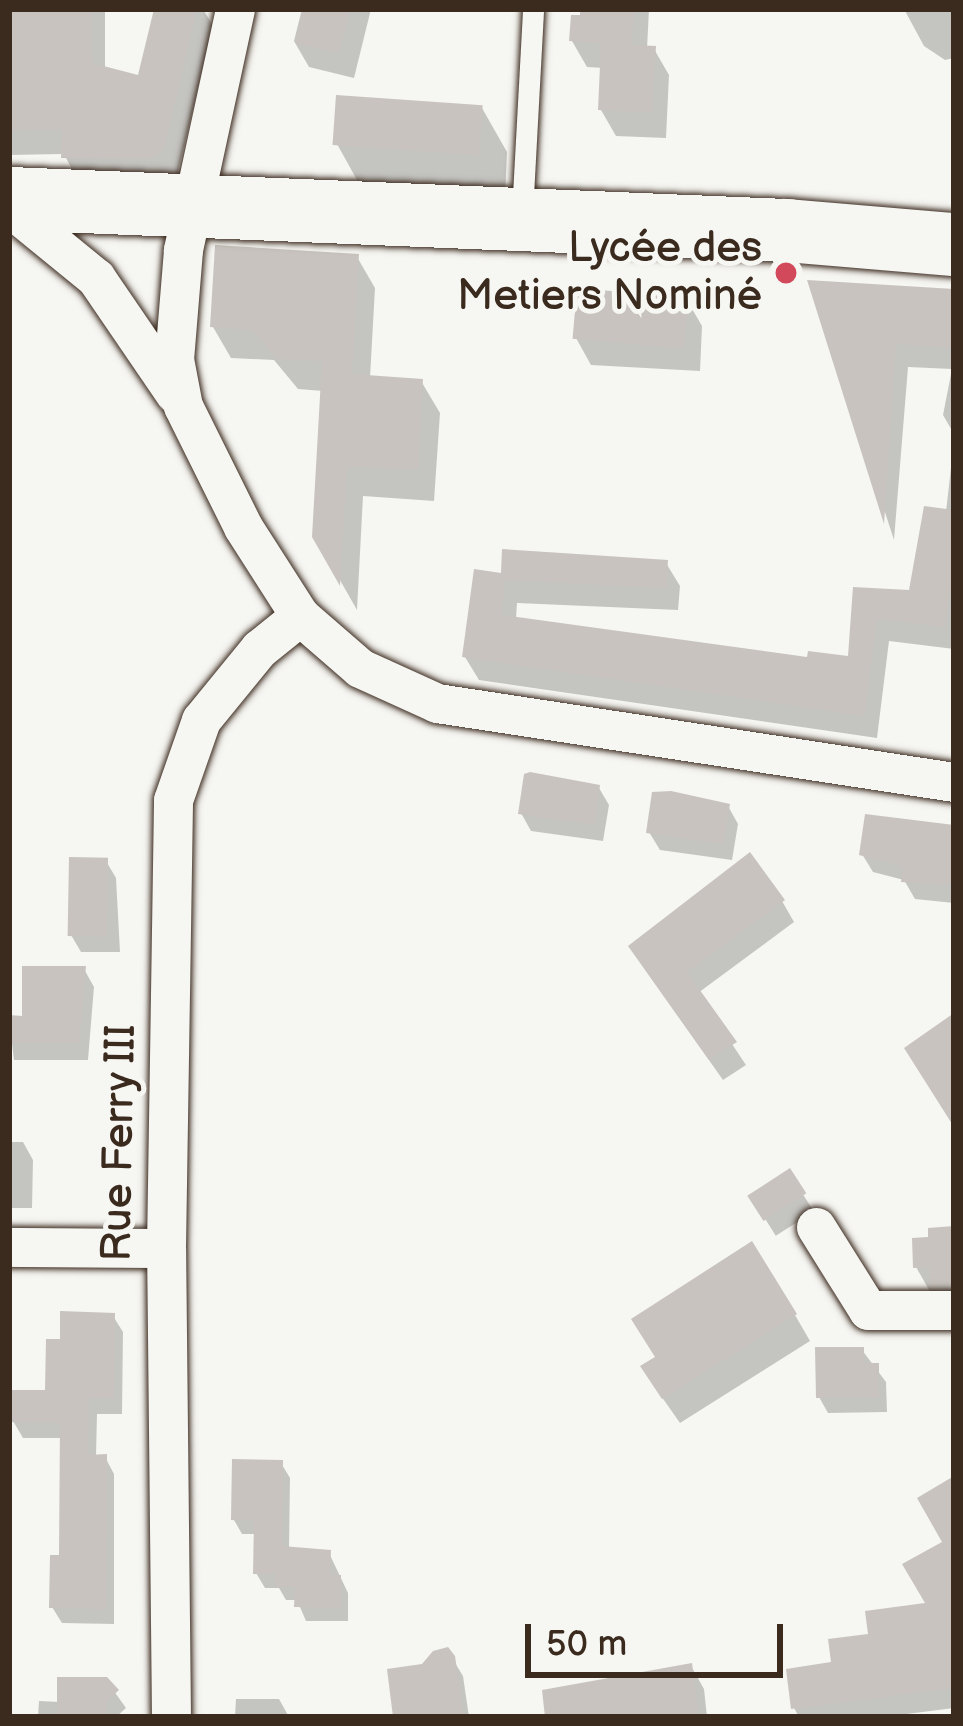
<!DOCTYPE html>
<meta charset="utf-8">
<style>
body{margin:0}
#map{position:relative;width:963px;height:1726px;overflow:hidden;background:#f6f6f2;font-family:"Balsamiq Sans",sans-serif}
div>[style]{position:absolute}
.shadow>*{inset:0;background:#0003;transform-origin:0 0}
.building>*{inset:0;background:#c8c3be;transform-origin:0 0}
.roads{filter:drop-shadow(0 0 3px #3b2a1e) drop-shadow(0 0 3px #3b2a1e)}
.lane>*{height:21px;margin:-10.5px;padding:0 10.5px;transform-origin:10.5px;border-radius:10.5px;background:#f6f6f2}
.street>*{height:39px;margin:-19.5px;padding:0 19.5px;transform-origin:19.5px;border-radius:19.5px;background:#f6f6f2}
.primary>*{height:63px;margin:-31.5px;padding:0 31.5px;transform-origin:31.5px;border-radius:31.5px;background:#f6f6f2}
.dots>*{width:33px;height:33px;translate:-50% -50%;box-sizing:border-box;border:6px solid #f6f6f2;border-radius:50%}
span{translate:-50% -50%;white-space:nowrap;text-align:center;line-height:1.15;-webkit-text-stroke:10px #f6f6f2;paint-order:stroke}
.poi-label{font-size:42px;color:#3b2a1e}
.right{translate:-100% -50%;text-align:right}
.street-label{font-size:42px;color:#3b2a1e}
.frame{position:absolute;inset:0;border:12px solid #3b2a1e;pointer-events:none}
.scale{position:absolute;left:525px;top:1624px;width:258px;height:54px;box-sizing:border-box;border:6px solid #3b2a1e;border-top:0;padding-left:15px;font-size:36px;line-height:42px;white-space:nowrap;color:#3b2a1e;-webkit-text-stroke:9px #f6f6f2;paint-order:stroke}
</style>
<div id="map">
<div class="shadow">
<div style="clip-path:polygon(9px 9px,105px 9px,105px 70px,140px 78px,157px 9px,203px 9px,213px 26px,177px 175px,79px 183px,64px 154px,9px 155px)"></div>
<div style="clip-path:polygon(302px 9px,371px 9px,354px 78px,309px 67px,294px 41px)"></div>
<div style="clip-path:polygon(583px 9px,649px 9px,647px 49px,654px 49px,669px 75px,666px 138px,616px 136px,601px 110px,603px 68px,587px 67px,572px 41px)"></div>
<div style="clip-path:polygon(904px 9px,954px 9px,954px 58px,945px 60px,924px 46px)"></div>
<div style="clip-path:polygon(482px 108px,507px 152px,505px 198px,362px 189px,337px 144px)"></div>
<div style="clip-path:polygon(357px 257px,375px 288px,370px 378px,421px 381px,440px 413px,434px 501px,363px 496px,357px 610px,315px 536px,323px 391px,298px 389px,274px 360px,231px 358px,213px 327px)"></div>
<div style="clip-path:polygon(811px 284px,954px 292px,954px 434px,943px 415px,952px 369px,908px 367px,894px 540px)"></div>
<div style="clip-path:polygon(687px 300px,702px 326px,700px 371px,591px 365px,576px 338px)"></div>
<div style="clip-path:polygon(954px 441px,954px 649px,889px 641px,877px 738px,479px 680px,465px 657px,504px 577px,666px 563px,680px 586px,678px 610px,517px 603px,516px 619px,809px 661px,851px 659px,856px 590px,912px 593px,946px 512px)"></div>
<div style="clip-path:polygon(599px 788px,609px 805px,603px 841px,531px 831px,521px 813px)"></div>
<div style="clip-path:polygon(728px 806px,738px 824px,732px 860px,660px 850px,649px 832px)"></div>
<div style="clip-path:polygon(954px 831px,954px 903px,915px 899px,904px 880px,873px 872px,862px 854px)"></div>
<div style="clip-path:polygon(106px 861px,116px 878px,120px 952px,81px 952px,71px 935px)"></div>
<div style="clip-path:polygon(782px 901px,794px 922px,698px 993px,746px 1065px,723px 1080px,644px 968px)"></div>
<div style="clip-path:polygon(84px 969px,94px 987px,88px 1060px,14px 1060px,9px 1018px,25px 1019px)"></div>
<div style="clip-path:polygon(9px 1142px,23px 1142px,33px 1160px,32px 1208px,9px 1208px)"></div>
<div style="left:789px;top:1172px;width:47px;height:45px;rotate:58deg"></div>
<div style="clip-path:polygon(954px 1229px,954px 1315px,933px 1297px,916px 1267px,931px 1240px)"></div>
<div style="clip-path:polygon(795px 1315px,810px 1341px,680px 1423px,659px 1393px,658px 1359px)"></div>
<div style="clip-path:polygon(113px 1316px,123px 1332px,122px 1414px,97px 1414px,96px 1457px,105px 1457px,114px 1474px,114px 1624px,62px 1623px,52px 1607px,62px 1558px,63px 1438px,23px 1438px,13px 1421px,48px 1393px,63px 1342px)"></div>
<div style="clip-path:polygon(862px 1350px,886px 1382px,887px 1412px,828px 1413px,819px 1397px)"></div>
<div style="clip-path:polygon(281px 1463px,290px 1478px,289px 1550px,329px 1553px,348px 1593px,348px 1621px,306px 1621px,297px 1600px,286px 1600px,279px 1588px,265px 1588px,256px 1573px,257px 1534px,242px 1534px,234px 1520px)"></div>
<div style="clip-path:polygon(954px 1483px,954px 1708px,883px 1717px,799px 1717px,794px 1708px,834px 1665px,930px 1605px)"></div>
<div style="clip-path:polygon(447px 1650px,463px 1676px,469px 1717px,396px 1717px,424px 1666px)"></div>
<div style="clip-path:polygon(691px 1666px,704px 1689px,707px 1717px,548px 1717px)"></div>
<div style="clip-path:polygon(106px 1680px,126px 1708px,116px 1717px,38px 1717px,39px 1701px,60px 1702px)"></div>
<div style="clip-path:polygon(236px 1699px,279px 1699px,289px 1717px,235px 1717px)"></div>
</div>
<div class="building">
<div style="clip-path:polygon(9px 9px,92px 9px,92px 63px,138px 75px,154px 9px,197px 9px,164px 149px,150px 159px,61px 158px,62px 129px,9px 130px)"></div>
<div style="clip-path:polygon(303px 9px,350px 9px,339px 53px,295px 43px)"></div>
<div style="clip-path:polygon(580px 9px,634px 9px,632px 45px,656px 46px,652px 113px,598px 110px,601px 43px,569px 41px,571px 15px,580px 15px)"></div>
<div style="left:336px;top:95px;width:147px;height:50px;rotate:4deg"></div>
<div style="clip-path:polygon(215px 245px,359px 254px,352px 374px,423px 379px,418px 470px,347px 466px,340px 586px,312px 537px,322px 361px,277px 359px,253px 330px,210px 327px)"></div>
<div style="clip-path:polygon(807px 280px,954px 289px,954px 348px,896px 344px,884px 524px)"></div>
<div style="left:577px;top:288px;width:112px;height:51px;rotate:5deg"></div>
<div style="clip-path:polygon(924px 506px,954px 510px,954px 574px,944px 627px,877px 619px,864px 716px,462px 657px,474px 569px,501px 573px,502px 549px,668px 560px,666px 588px,505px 580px,502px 615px,807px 657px,808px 651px,848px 656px,853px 587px,909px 590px)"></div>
<div style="clip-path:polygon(530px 772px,600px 785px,595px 825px,518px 814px,524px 774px)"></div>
<div style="clip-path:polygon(671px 791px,730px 804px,723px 844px,646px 833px,652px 792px)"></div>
<div style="clip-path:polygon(865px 814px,954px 825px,954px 885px,901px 882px,903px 869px,898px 865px,859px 855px)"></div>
<div style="clip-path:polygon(750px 852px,785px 900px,687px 972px,737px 1042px,709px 1060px,628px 946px)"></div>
<div style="left:69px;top:857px;width:39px;height:79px;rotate:1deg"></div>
<div style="clip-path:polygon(22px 966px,86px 966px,79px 1043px,9px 1043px,9px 1015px,22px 1016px)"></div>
<div style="clip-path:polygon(954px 1013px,954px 1127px,904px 1048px)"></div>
<div style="left:790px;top:1168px;width:30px;height:51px;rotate:57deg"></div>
<div style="clip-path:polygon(954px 1226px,954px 1286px,930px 1286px,929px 1267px,913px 1268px,912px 1238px,928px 1237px,928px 1228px)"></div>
<div style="clip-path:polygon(752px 1241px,797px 1314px,662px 1399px,640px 1366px,655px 1357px,631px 1319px)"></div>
<div style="clip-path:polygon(60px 1311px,115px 1313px,114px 1398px,89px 1398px,88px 1455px,107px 1454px,106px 1609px,49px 1608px,50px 1555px,59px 1555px,60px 1423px,10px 1422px,11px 1390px,45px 1390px,46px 1339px,60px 1339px)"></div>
<div style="clip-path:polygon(815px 1347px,864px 1347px,864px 1363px,879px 1363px,879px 1397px,816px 1398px)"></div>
<div style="clip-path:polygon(232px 1459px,283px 1460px,282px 1546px,331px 1550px,330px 1575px,341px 1575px,341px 1608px,294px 1607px,295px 1587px,275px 1586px,275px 1574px,253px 1574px,254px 1521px,231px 1520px)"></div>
<div style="clip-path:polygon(954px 1476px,954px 1688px,791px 1709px,786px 1669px,831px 1662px,828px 1639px,868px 1634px,865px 1611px,925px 1603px,902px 1564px,942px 1542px,917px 1498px)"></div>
<div style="clip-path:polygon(448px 1647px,455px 1656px,464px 1717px,393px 1717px,387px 1669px,422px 1664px,433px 1651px)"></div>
<div style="clip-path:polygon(692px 1663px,699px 1717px,545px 1717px,542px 1690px)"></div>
<div style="clip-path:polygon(57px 1677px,107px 1677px,119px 1690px,106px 1702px,106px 1717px,57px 1717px)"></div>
</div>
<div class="roads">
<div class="lane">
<div style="left:522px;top:214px;width:205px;rotate:-86.9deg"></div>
</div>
<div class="street">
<div style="left:235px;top:9px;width:247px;rotate:102.2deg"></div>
<div style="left:183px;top:250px;width:109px;rotate:94.7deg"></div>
<div style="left:174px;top:359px;width:48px;rotate:79.2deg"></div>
<div style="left:183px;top:406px;width:135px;rotate:63.6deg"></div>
<div style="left:243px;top:527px;width:106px;rotate:57.4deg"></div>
<div style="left:300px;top:616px;width:79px;rotate:40.9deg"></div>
<div style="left:360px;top:668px;width:85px;rotate:24.4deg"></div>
<div style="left:437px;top:703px;width:523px;rotate:8.69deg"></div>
<div style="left:9px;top:207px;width:112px;rotate:39.2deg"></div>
<div style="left:96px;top:278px;width:140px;rotate:55.7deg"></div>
<div style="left:816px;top:1227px;width:98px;rotate:57.9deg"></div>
<div style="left:868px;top:1310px;width:86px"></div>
<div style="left:9px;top:1247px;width:157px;rotate:0.4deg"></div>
<div style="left:171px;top:1717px;width:469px;rotate:-90.6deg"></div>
<div style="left:166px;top:1248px;width:448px;rotate:-89.1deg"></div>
<div style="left:173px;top:800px;width:85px;rotate:-70.7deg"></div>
<div style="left:201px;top:720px;width:92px;rotate:-50.8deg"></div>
<div style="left:259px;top:649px;width:53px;rotate:-38.8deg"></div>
</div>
<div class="primary">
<div style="left:9px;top:198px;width:778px;rotate:2.36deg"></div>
<div style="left:786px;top:230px;width:169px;rotate:4.8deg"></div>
</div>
</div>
<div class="dots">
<div style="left:786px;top:273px;background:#d1495b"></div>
</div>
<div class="poi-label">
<span class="right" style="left:762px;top:273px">Lycée des<br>Metiers Nominé</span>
</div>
<div class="street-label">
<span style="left:120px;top:1143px;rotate:-89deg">Rue Ferry III</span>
</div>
<div class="frame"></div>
<div class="scale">50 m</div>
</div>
